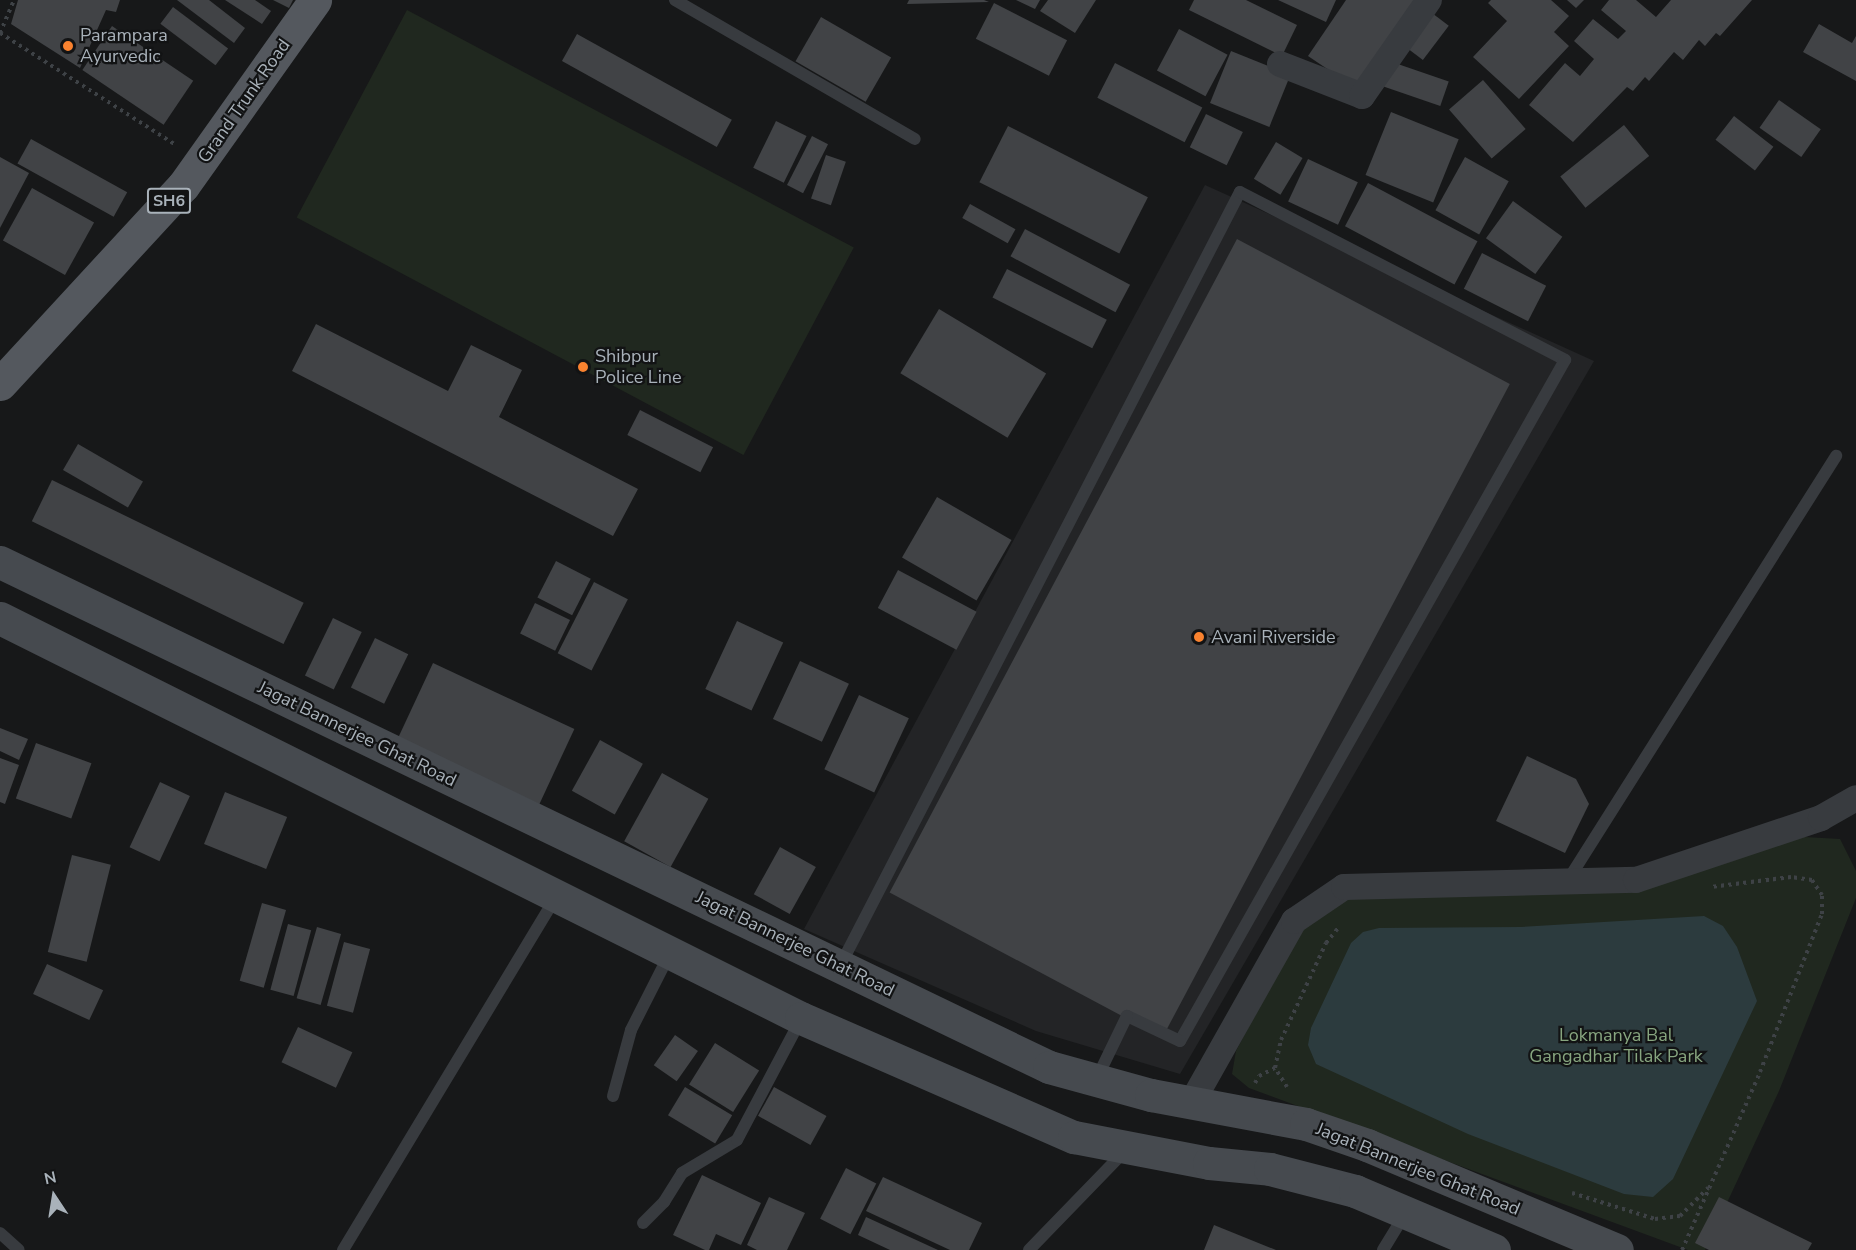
<!DOCTYPE html>
<style>
body{margin:0}
#map{position:relative;width:1856px;height:1250px;overflow:hidden;background:#171819;font-family:"Nunito Sans",sans-serif}
div>[style]{position:absolute}
.built>*{inset:0;background:#232426}
.green>*{inset:0;background:#20281f;transform-origin:0 0}
.water>*{inset:0;background:#2c3b3e}
.building>*{inset:0;background:#414346;transform-origin:0 0}
.path>*{height:4px;margin-top:-2px;transform-origin:0;background:repeating-linear-gradient(90deg,#3e4246 0 3px,transparent 0 7.5px)}
.lane>*{height:12px;margin:-6px;padding:0 6px;transform-origin:6px;border-radius:6px;background:#383b3f}
.street>*{height:26px;margin:-13px;padding:0 13px;transform-origin:13px;border-radius:13px;background:#383b3f}
.secondary>*{height:33px;margin:-16.5px;padding:0 16.5px;transform-origin:16.5px;border-radius:16.5px;background:#464a4f}
.primary>*{height:33px;margin:-16.5px;padding:0 16.5px;transform-origin:16.5px;border-radius:16.5px;background:#54585e}
.dots>*{width:16px;height:16px;translate:-50% -50%;box-sizing:border-box;border:3px solid #121314;border-radius:50%}
span{translate:-50% -50%;white-space:nowrap;text-align:center;line-height:1.15;-webkit-text-stroke:4.5px #121314;paint-order:stroke}
.shield-label span{padding:2px 4px;background:#121314;border:2px solid;border-radius:4px;-webkit-text-stroke-width:0}
.shield-label{font-size:16px;color:#a9b2ba;font-weight:700}
.poi-label{font-size:18px;color:#a9b2ba}
.left{translate:0 -50%;text-align:left}
.street-label{font-size:18px;color:#a9b2ba}
.park-label{font-size:18px;color:#87a57f}
.north{position:absolute;left:24px;top:1166px;width:60px;height:60px;-webkit-text-stroke:4px #121314;paint-order:stroke;rotate:348deg;font-size:16px;font-weight:700;line-height:24px;text-align:center;color:#a9b2ba}
.north::after{content:'';display:block;margin:auto;width:21px;height:27px;background:#a9b2ba;clip-path:polygon(50% 0,100% 100%,50% 72%,0 100%)}
</style>
<div id="map">
<div class="built">
<div style="clip-path:polygon(1205px 185px,1594px 361px,1180px 1074px,1036px 1031px,804px 929px)"></div>
</div>
<div class="green">
<div style="left:407px;top:10px;width:506px;height:235px;rotate:28deg"></div>
<div style="clip-path:polygon(1769px 835px,1840px 839px,1856px 871px,1856px 898px,1779px 1091px,1705px 1250px,1688px 1250px,1249px 1088px,1232px 1074px,1236px 1051px,1301px 927px,1344px 887px,1636px 880px)"></div>
</div>
<div class="water">
<div style="clip-path:polygon(1704px 916px,1723px 926px,1737px 947px,1757px 1001px,1673px 1179px,1653px 1197px,1624px 1194px,1468px 1134px,1316px 1064px,1308px 1045px,1311px 1028px,1351px 943px,1363px 932px,1379px 928px,1521px 927px)"></div>
</div>
<div class="building">
<div style="clip-path:polygon(18px 0,120px 0,116px 12px,106px 10px,80px 68px,11px 24px)"></div>
<div style="clip-path:polygon(177px 0,209px 0,245px 28px,234px 43px)"></div>
<div style="clip-path:polygon(225px 0,255px 0,271px 11px,262px 24px)"></div>
<div style="clip-path:polygon(273px 0,293px 0,289px 8px)"></div>
<div style="clip-path:polygon(909px 0,984px 0,989px 2px,907px 4px)"></div>
<div style="clip-path:polygon(1016px 0,1040px 0,1035px 9px)"></div>
<div style="clip-path:polygon(1048px 0,1096px 0,1075px 33px,1040px 11px)"></div>
<div style="clip-path:polygon(1194px 0,1246px 0,1297px 25px,1282px 56px,1189px 10px)"></div>
<div style="clip-path:polygon(1278px 0,1336px 0,1326px 22px)"></div>
<div style="clip-path:polygon(1346px 0,1414px 0,1354px 87px,1308px 56px)"></div>
<div style="clip-path:polygon(1491px 0,1551px 0,1569px 16px,1554px 32px,1569px 46px,1519px 99px,1473px 57px,1507px 21px,1488px 3px)"></div>
<div style="clip-path:polygon(1567px 0,1584px 0,1576px 8px)"></div>
<div style="clip-path:polygon(1609px 0,1636px 0,1656px 17px,1671px 0,1752px 0,1720px 36px,1716px 33px,1705px 46px,1699px 40px,1683px 60px,1674px 52px,1649px 81px,1645px 77px,1633px 91px,1627px 87px,1573px 142px,1529px 105px,1565px 63px,1580px 76px,1594px 59px,1574px 41px,1593px 19px,1618px 39px,1626px 31px,1601px 10px)"></div>
<div style="left:994px;top:3px;width:82px;height:40px;rotate:27deg"></div>
<div style="left:173px;top:7px;width:69px;height:21px;rotate:37deg"></div>
<div style="left:1428px;top:10px;width:26px;height:43px;rotate:37deg"></div>
<div style="left:821px;top:17px;width:81px;height:51px;rotate:30deg"></div>
<div style="clip-path:polygon(1819px 24px,1852px 43px,1856px 36px,1856px 81px,1803px 52px)"></div>
<div style="left:112px;top:26px;width:98px;height:53px;rotate:34deg"></div>
<div style="left:1179px;top:29px;width:55px;height:47px;rotate:28deg"></div>
<div style="left:577px;top:34px;width:177px;height:31px;rotate:29deg"></div>
<div style="left:1231px;top:51px;width:64px;height:56px;rotate:22deg"></div>
<div style="left:1392px;top:62px;width:60px;height:26px;rotate:19deg"></div>
<div style="left:1115px;top:63px;width:98px;height:39px;rotate:27deg"></div>
<div style="left:1483px;top:80px;width:65px;height:45px;rotate:49deg"></div>
<div style="left:1779px;top:100px;width:51px;height:34px;rotate:35deg"></div>
<div style="left:1391px;top:112px;width:73px;height:68px;rotate:22deg"></div>
<div style="left:1206px;top:114px;width:41px;height:37px;rotate:26deg"></div>
<div style="left:1734px;top:116px;width:50px;height:30px;rotate:38deg"></div>
<div style="left:776px;top:121px;width:34px;height:52px;rotate:26deg"></div>
<div style="left:1624px;top:125px;width:40px;height:82px;rotate:51deg"></div>
<div style="left:1008px;top:126px;width:157px;height:63px;rotate:27deg"></div>
<div style="left:812px;top:136px;width:18px;height:55px;rotate:27deg"></div>
<div style="left:31px;top:139px;width:110px;height:28px;rotate:29deg"></div>
<div style="left:1276px;top:142px;width:31px;height:43px;rotate:31deg"></div>
<div style="left:826px;top:155px;width:21px;height:46px;rotate:19deg"></div>
<div style="clip-path:polygon(0 157px,29px 173px,0 228px)"></div>
<div style="left:1465px;top:157px;width:50px;height:61px;rotate:29deg"></div>
<div style="left:1308px;top:159px;width:55px;height:47px;rotate:25deg"></div>
<div style="left:1368px;top:183px;width:124px;height:49px;rotate:28deg"></div>
<div style="left:32px;top:188px;width:71px;height:60px;rotate:29deg"></div>
<div style="left:1513px;top:201px;width:61px;height:46px;rotate:36deg"></div>
<div style="left:970px;top:204px;width:52px;height:16px;rotate:29deg"></div>
<div style="left:1025px;top:229px;width:119px;height:31px;rotate:28deg"></div>
<div style="left:1237px;top:239px;width:309px;height:740px;rotate:28deg"></div>
<div style="left:1482px;top:253px;width:72px;height:40px;rotate:27deg"></div>
<div style="left:1007px;top:269px;width:112px;height:32px;rotate:27deg"></div>
<div style="left:939px;top:309px;width:125px;height:75px;rotate:31deg"></div>
<div style="clip-path:polygon(316px 324px,448px 391px,471px 345px,522px 370px,499px 417px,638px 489px,613px 536px,292px 371px)"></div>
<div style="left:640px;top:410px;width:82px;height:28px;rotate:27deg"></div>
<div style="left:78px;top:444px;width:75px;height:30px;rotate:30deg"></div>
<div style="left:52px;top:480px;width:280px;height:46px;rotate:26deg"></div>
<div style="left:937px;top:497px;width:86px;height:70px;rotate:30deg"></div>
<div style="left:556px;top:561px;width:39px;height:41px;rotate:27deg"></div>
<div style="left:898px;top:570px;width:89px;height:43px;rotate:28deg"></div>
<div style="left:594px;top:582px;width:38px;height:80px;rotate:27deg"></div>
<div style="left:535px;top:603px;width:39px;height:34px;rotate:26deg"></div>
<div style="left:333px;top:618px;width:32px;height:64px;rotate:26deg"></div>
<div style="left:737px;top:621px;width:51px;height:75px;rotate:25deg"></div>
<div style="left:375px;top:638px;width:37px;height:55px;rotate:26deg"></div>
<div style="left:800px;top:661px;width:54px;height:64px;rotate:25deg"></div>
<div style="left:433px;top:663px;width:156px;height:83px;rotate:25deg"></div>
<div style="left:859px;top:695px;width:55px;height:82px;rotate:25deg"></div>
<div style="clip-path:polygon(0 728px,28px 739px,19px 760px,0 751px)"></div>
<div style="left:600px;top:740px;width:49px;height:58px;rotate:29deg"></div>
<div style="left:36px;top:743px;width:59px;height:59px;rotate:20deg"></div>
<div style="clip-path:polygon(1527px 756px,1576px 779px,1589px 804px,1565px 853px,1496px 821px)"></div>
<div style="clip-path:polygon(0 758px,19px 765px,5px 804px,0 802px)"></div>
<div style="left:662px;top:773px;width:53px;height:78px;rotate:29deg"></div>
<div style="left:160px;top:782px;width:33px;height:72px;rotate:25deg"></div>
<div style="left:225px;top:792px;width:67px;height:56px;rotate:22deg"></div>
<div style="left:780px;top:847px;width:41px;height:54px;rotate:29deg"></div>
<div style="left:72px;top:855px;width:40px;height:100px;rotate:14deg"></div>
<div style="left:262px;top:903px;width:25px;height:81px;rotate:16deg"></div>
<div style="left:288px;top:924px;width:24px;height:68px;rotate:15deg"></div>
<div style="left:317px;top:927px;width:25px;height:74px;rotate:16deg"></div>
<div style="left:344px;top:942px;width:27px;height:66px;rotate:15deg"></div>
<div style="left:47px;top:964px;width:62px;height:33px;rotate:25deg"></div>
<div style="left:298px;top:1027px;width:60px;height:39px;rotate:25deg"></div>
<div style="left:675px;top:1035px;width:28px;height:37px;rotate:35deg"></div>
<div style="left:715px;top:1043px;width:52px;height:49px;rotate:32deg"></div>
<div style="left:685px;top:1087px;width:55px;height:33px;rotate:31deg"></div>
<div style="left:774px;top:1087px;width:60px;height:33px;rotate:29deg"></div>
<div style="left:846px;top:1168px;width:34px;height:57px;rotate:27deg"></div>
<div style="clip-path:polygon(702px 1175px,761px 1203px,741px 1245px,716px 1234px,709px 1250px,705px 1250px,673px 1235px)"></div>
<div style="clip-path:polygon(883px 1177px,982px 1223px,969px 1250px,950px 1250px,866px 1211px)"></div>
<div style="clip-path:polygon(769px 1197px,805px 1213px,787px 1250px,757px 1250px,747px 1245px)"></div>
<div style="clip-path:polygon(1719px 1197px,1812px 1243px,1808px 1250px,1709px 1250px,1695px 1243px)"></div>
<div style="clip-path:polygon(866px 1217px,938px 1250px,890px 1250px,858px 1235px)"></div>
<div style="clip-path:polygon(1214px 1225px,1276px 1250px,1204px 1250px)"></div>
</div>
<div class="path">
<div style="left:0;top:33px;width:206px;rotate:32.5deg"></div>
<div style="left:0;top:33px;width:36px;rotate:-67deg"></div>
<div style="left:1255px;top:1083px;width:8px;rotate:-60deg"></div>
<div style="left:1259px;top:1076px;width:18px;rotate:-27deg"></div>
<div style="left:1287px;top:1087px;width:22px;rotate:-122deg"></div>
<div style="left:1275px;top:1068px;width:29px;rotate:-78deg"></div>
<div style="left:1281px;top:1040px;width:107px;rotate:-65.1deg"></div>
<div style="left:1326px;top:943px;width:21px;rotate:-51deg"></div>
<div style="left:1572px;top:1193px;width:87px;rotate:17.4deg"></div>
<div style="left:1655px;top:1219px;width:25px;rotate:-7deg"></div>
<div style="left:1680px;top:1216px;width:40px;rotate:-45deg"></div>
<div style="left:1682px;top:1250px;width:194px;rotate:-66.3deg"></div>
<div style="left:1760px;top:1072px;width:170px;rotate:-68.6deg"></div>
<div style="left:1822px;top:914px;width:19px;rotate:-90deg"></div>
<div style="left:1822px;top:895px;width:18px;rotate:-124deg"></div>
<div style="left:1812px;top:880px;width:21px;rotate:-172deg"></div>
<div style="left:1791px;top:877px;width:81px;rotate:172.9deg"></div>
</div>
<div class="lane">
<div style="left:675px;top:0;width:277px;rotate:30.1deg"></div>
<div style="left:1568px;top:880px;width:502px;rotate:-57.7deg"></div>
<div style="left:841px;top:964px;width:869px;rotate:-62.67deg"></div>
<div style="left:1240px;top:192px;width:366px;rotate:27.3deg"></div>
<div style="left:1565px;top:360px;width:782px;rotate:119.48deg"></div>
<div style="left:1180px;top:1041px;width:59px;rotate:-154.7deg"></div>
<div style="left:1127px;top:1016px;width:71px;rotate:115.8deg"></div>
<div style="left:613px;top:1096px;width:68px;rotate:-74.7deg"></div>
<div style="left:631px;top:1030px;width:86px;rotate:-63.1deg"></div>
<div style="left:643px;top:1223px;width:30px;rotate:-45deg"></div>
<div style="left:664px;top:1202px;width:34px;rotate:-58deg"></div>
<div style="left:682px;top:1173px;width:64px;rotate:-31deg"></div>
<div style="left:737px;top:1140px;width:137px;rotate:-62.1deg"></div>
<div style="left:0;top:1233px;width:25px;rotate:42deg"></div>
<div style="left:343px;top:1250px;width:412px;rotate:-58.9deg"></div>
<div style="left:1029px;top:1250px;width:139px;rotate:-45.9deg"></div>
<div style="left:1383px;top:1250px;width:42px;rotate:-58.6deg"></div>
</div>
<div class="street">
<div style="left:1280px;top:64px;width:88px;rotate:21.3deg"></div>
<div style="left:1362px;top:96px;width:117px;rotate:-55.1deg"></div>
<div style="left:1192px;top:1102px;width:208px;rotate:-60.6deg"></div>
<div style="left:1294px;top:921px;width:60px;rotate:-34.2deg"></div>
<div style="left:1344px;top:887px;width:292px;rotate:-1.4deg"></div>
<div style="left:1636px;top:880px;width:195px;rotate:-18.5deg"></div>
<div style="left:1821px;top:818px;width:40px;rotate:-29.7deg"></div>
</div>
<div class="secondary">
<div style="left:0;top:562px;width:1164px;rotate:25.71deg"></div>
<div style="left:1049px;top:1067px;width:106px;rotate:15.4deg"></div>
<div style="left:1151px;top:1095px;width:158px;rotate:10.6deg"></div>
<div style="left:1306px;top:1124px;width:65px;rotate:19deg"></div>
<div style="left:1367px;top:1145px;width:271px;rotate:22.8deg"></div>
<div style="left:0;top:618px;width:895px;rotate:26.54deg"></div>
<div style="left:801px;top:1018px;width:298px;rotate:23.6deg"></div>
<div style="left:1074px;top:1137px;width:137px;rotate:10.9deg"></div>
<div style="left:1209px;top:1163px;width:61px;rotate:5.6deg"></div>
<div style="left:1270px;top:1169px;width:88px;rotate:14.5deg"></div>
<div style="left:1355px;top:1191px;width:151px;rotate:23deg"></div>
</div>
<div class="primary">
<div style="left:0;top:384px;width:270px;rotate:-47.3deg"></div>
<div style="left:183px;top:186px;width:228px;rotate:-54.6deg"></div>
</div>
<div class="dots">
<div style="left:68px;top:46px;background:#f9822f"></div>
<div style="left:583px;top:367px;background:#f9822f"></div>
<div style="left:1199px;top:637px;background:#f9822f"></div>
</div>
<div class="shield-label">
<span style="left:169px;top:201px">SH6</span>
</div>
<div class="poi-label">
<span class="left" style="left:80px;top:46px">Parampara<br>Ayurvedic</span>
<span class="left" style="left:595px;top:367px">Shibpur<br>Police Line</span>
<span class="left" style="left:1211px;top:637px">Avani Riverside</span>
</div>
<div class="street-label">
<span style="left:244px;top:101px;rotate:-55deg">Grand Trunk Road</span>
<span style="left:357px;top:734px;rotate:26deg">Jagat Bannerjee Ghat Road</span>
<span style="left:795px;top:944px;rotate:26deg">Jagat Bannerjee Ghat Road</span>
<span style="left:1418px;top:1169px;rotate:22deg">Jagat Bannerjee Ghat Road</span>
</div>
<div class="park-label">
<span style="left:1616px;top:1046px">Lokmanya Bal<br>Gangadhar Tilak Park</span>
</div>
<div class="north">N</div>
</div>
